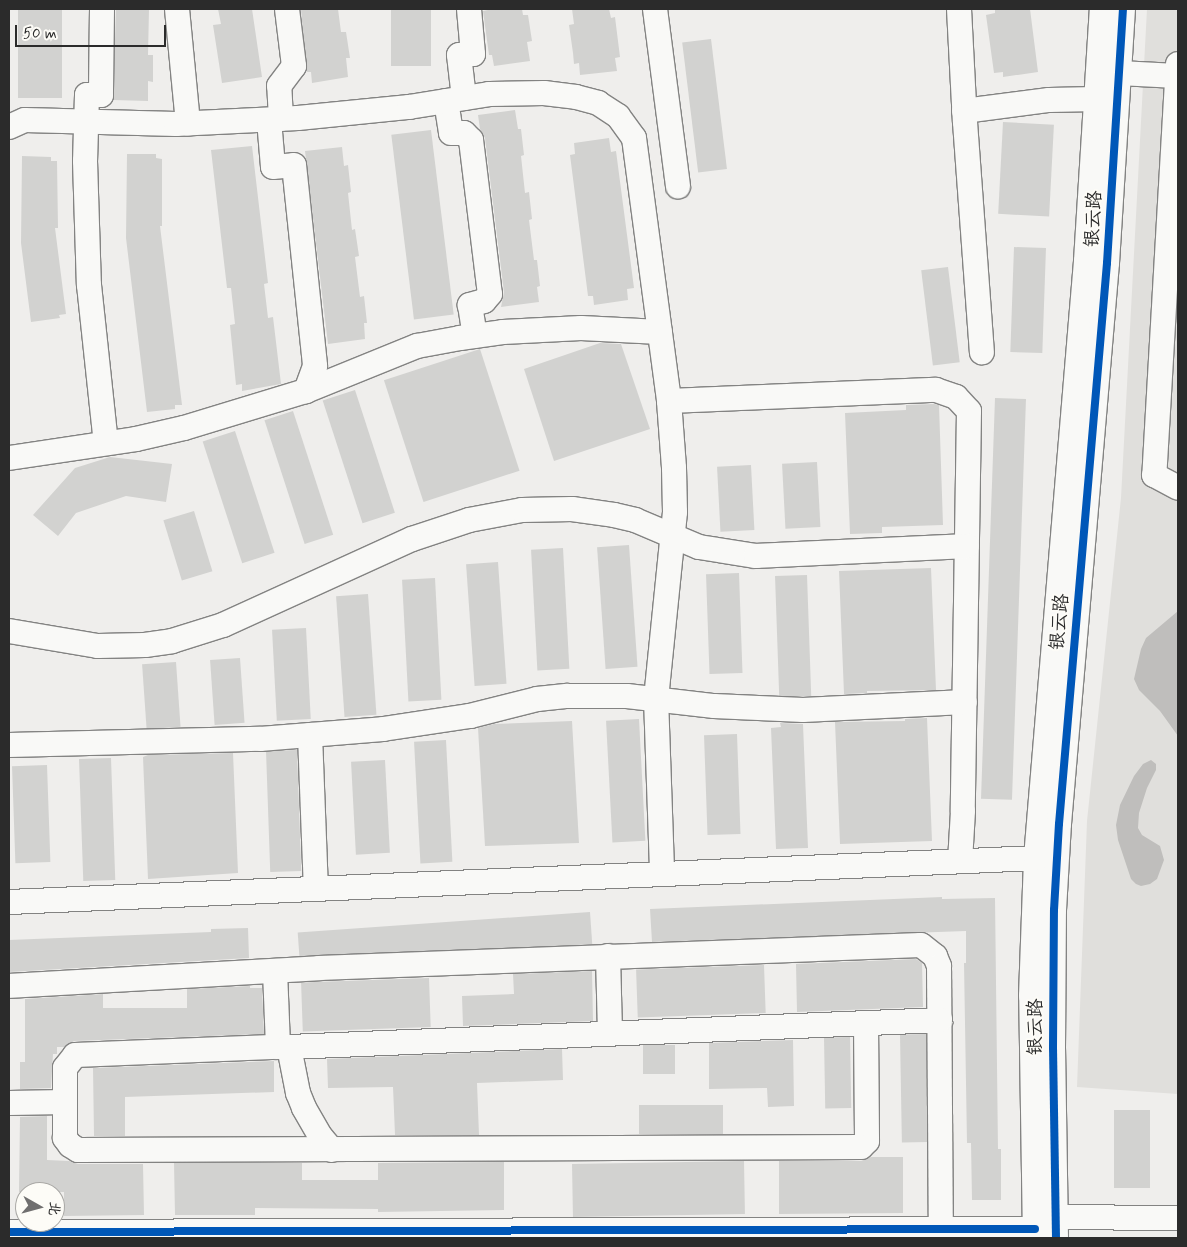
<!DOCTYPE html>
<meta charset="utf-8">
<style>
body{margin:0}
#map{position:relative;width:1187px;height:1247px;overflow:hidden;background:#efeeec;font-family:Mynerve,"LXGW WenKai TC",sans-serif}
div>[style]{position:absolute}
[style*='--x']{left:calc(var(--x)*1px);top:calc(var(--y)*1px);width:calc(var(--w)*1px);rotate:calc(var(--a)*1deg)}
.green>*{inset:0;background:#e0dfdc}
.water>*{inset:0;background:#bfbebc}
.building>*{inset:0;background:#d2d2d0;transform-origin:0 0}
.roads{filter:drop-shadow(1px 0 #838382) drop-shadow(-1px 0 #838382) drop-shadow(0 1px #838382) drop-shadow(0 -1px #838382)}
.minor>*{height:24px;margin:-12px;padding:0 12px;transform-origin:12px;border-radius:12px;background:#f9f9f7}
.cycleway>*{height:8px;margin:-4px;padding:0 4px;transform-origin:4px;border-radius:4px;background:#0057b8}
span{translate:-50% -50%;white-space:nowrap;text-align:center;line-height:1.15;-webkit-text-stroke:4px #fdfcf7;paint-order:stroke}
.street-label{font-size:19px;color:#2b2b2b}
.frame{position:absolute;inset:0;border:10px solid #2b2b2b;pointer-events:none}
.north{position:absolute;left:15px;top:1182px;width:50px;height:50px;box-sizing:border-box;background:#fdfcf7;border:1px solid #a9a8a5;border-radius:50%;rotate:97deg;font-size:14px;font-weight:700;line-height:20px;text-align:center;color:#2b2b2b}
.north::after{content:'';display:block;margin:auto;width:18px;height:22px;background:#706f6f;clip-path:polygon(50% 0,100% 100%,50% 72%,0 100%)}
.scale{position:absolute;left:15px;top:25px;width:151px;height:22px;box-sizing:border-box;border:2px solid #2b2b2b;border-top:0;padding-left:6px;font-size:15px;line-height:18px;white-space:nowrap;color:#2b2b2b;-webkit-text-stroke:4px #fdfcf7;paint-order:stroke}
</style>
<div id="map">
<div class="green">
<div style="clip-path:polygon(1147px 9px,1178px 9px,1178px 1094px,1077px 1087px,1087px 821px,1121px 498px)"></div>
</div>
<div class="water">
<div style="clip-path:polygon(1178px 611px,1178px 736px,1160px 711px,1139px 690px,1134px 679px,1141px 649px,1146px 638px)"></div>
<div style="clip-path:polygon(1151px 760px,1156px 764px,1156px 770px,1147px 788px,1139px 813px,1138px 828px,1142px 835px,1160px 846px,1164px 860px,1157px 879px,1150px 884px,1141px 886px,1136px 884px,1131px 879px,1118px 840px,1116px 825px,1120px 805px,1134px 776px,1143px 764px)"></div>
</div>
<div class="building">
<div style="left:18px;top:9px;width:44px;height:89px"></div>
<div style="clip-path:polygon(116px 9px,149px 9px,148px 55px,153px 55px,153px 82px,148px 81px,148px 101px,113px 100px)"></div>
<div style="clip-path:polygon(218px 9px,252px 9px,262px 77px,222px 83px,213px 25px,221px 24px)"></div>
<div style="clip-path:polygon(301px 9px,338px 9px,341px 32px,346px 32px,350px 58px,346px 58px,348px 77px,312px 83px,311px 72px,307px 72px,306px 69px)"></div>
<div style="left:391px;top:9px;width:40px;height:57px"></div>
<div style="clip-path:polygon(493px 9px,522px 9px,523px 15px,528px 15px,532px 41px,527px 42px,530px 61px,494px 66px,492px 55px,489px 55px,483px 11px)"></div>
<div style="clip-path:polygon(572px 9px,609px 9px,611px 18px,615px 17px,620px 57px,615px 58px,617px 71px,580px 75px,579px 63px,574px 64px,573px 53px,569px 25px,574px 24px)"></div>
<div style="clip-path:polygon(995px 9px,1030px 9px,1038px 72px,1003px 77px,1003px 72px,994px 73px,986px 15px,995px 13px)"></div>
<div style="left:711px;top:39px;width:131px;height:29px;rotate:83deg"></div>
<div style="clip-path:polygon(515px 110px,518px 129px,521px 129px,524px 155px,521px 156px,525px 193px,529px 192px,532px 219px,529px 220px,534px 260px,537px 260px,540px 286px,537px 287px,539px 302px,501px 307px,504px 292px,485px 138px,480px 129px,478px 115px)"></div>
<div style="left:1003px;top:122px;width:51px;height:92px;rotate:3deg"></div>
<div style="left:431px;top:130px;width:186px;height:40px;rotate:83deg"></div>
<div style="clip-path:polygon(609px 138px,611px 152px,616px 151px,634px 288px,627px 289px,628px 300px,594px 305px,593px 296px,588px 296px,570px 155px,575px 154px,574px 143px)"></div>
<div style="clip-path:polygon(252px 146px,268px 283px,264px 284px,268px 318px,273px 317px,281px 384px,242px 391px,242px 384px,236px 385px,230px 325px,235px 324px,231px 288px,227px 288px,211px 150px)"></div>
<div style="clip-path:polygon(342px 147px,344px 166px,348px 165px,351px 192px,348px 193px,352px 230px,355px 229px,359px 256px,355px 257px,360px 297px,364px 296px,367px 323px,364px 323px,365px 339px,328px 344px,305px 151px)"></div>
<div style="clip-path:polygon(127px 154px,156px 154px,156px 158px,162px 159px,162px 226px,160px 226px,182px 405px,175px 405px,175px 409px,147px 412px,126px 238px)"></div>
<div style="clip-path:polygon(22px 156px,51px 157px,51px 161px,57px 161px,58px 228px,55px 228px,66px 314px,59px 315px,60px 318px,31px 322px,21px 243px)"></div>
<div style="left:1014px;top:247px;width:32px;height:105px;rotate:2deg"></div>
<div style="left:948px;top:267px;width:96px;height:27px;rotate:83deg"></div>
<div style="clip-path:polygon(600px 343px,621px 344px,650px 429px,554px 461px,524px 369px)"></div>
<div style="left:480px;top:349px;width:128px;height:101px;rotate:72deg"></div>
<div style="left:355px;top:390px;width:129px;height:34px;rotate:72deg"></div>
<div style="left:995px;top:398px;width:31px;height:401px;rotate:2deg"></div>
<div style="clip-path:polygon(934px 404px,939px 405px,943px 525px,882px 527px,882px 533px,850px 534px,845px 413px,906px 410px,906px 405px)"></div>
<div style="left:293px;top:411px;width:130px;height:30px;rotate:72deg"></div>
<div style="left:235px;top:431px;width:128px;height:34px;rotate:72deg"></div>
<div style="clip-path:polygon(110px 457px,172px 464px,166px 502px,126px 496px,76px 513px,58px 536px,33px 515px,75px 468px)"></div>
<div style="left:817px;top:462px;width:65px;height:35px;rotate:87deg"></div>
<div style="left:751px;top:465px;width:65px;height:34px;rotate:87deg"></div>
<div style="left:194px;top:511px;width:63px;height:32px;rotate:73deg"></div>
<div style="left:629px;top:545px;width:122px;height:32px;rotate:86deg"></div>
<div style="left:563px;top:548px;width:121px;height:32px;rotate:87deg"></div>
<div style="left:498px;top:562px;width:122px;height:32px;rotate:86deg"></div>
<div style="clip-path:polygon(931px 568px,936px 690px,867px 691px,867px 693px,844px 694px,839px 571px)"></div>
<div style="left:739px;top:573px;width:100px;height:33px;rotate:88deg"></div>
<div style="left:807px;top:575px;width:121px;height:32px;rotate:88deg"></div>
<div style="left:435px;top:578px;width:122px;height:33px;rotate:87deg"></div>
<div style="left:368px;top:594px;width:121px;height:32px;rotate:86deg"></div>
<div style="left:306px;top:628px;width:91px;height:34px;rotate:87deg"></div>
<div style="left:240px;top:658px;width:65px;height:30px;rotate:86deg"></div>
<div style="left:176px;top:662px;width:65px;height:34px;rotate:86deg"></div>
<div style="clip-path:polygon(927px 718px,932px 841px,840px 844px,835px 722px,905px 721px,905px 719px)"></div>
<div style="left:639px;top:719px;width:122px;height:33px;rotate:87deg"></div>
<div style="clip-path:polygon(572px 721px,579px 843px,485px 846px,478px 728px,494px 724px)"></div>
<div style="clip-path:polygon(780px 723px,803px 724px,808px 848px,776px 849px,771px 728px,781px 727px)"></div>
<div style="left:737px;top:734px;width:100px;height:33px;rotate:88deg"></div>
<div style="left:446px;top:740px;width:122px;height:32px;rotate:87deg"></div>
<div style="left:297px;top:750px;width:121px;height:31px;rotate:88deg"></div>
<div style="clip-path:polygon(233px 753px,238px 873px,148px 879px,143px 757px,148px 755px)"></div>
<div style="left:111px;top:758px;width:122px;height:32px;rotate:88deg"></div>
<div style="left:385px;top:760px;width:93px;height:34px;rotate:87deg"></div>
<div style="left:47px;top:765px;width:97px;height:35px;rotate:88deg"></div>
<div style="clip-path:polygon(942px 897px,942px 899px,995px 898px,998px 1149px,1001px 1149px,1001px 1200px,972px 1200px,971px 1143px,967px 1143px,964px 963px,966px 963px,966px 931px,652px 942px,650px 909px)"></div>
<div style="left:590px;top:912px;width:32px;height:293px;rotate:86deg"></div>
<div style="clip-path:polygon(248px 928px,249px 958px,9px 972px,9px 940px,211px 932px,211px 929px)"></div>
<div style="clip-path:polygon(916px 959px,922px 963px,923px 1007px,797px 1012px,796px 964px)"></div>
<div style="left:764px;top:965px;width:48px;height:128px;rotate:88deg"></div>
<div style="clip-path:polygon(592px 971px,593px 1021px,463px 1026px,462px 996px,514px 994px,513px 974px)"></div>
<div style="left:429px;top:978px;width:49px;height:128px;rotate:88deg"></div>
<div style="clip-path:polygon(250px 986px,250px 988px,262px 988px,264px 1034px,74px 1041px,64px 1047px,57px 1047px,57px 1054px,53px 1054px,51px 1088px,20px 1089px,20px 1062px,25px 1062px,25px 999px,103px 994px,103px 1008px,187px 1008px,187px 989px)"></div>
<div style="left:926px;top:1034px;width:108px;height:26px;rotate:89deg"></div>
<div style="left:850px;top:1037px;width:71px;height:26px;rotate:89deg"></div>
<div style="clip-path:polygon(793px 1040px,794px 1106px,768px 1107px,767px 1088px,709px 1089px,709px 1043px)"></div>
<div style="left:675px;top:1045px;width:29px;height:32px;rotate:90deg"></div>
<div style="clip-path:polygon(562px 1049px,563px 1080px,477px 1083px,479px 1135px,395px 1135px,393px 1087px,328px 1088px,327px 1059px)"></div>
<div style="clip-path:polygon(274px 1061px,274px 1092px,125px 1097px,125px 1136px,94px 1136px,93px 1068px)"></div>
<div style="left:723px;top:1105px;width:29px;height:84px;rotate:90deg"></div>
<div style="left:1114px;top:1110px;width:36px;height:78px"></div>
<div style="clip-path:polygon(47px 1116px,47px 1160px,69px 1161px,78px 1164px,143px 1164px,144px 1215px,64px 1216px,64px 1192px,19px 1192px,20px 1117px)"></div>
<div style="clip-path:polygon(871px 1157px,903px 1157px,903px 1213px,779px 1214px,779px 1161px,861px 1161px)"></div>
<div style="left:744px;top:1161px;width:53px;height:172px;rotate:89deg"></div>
<div style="clip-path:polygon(504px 1162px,504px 1210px,378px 1212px,378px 1209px,255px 1208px,255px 1215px,175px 1215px,174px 1163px,302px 1163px,302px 1180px,378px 1180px,378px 1163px)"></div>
</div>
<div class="roads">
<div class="minor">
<div style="--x:102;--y:9;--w:86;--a:90.7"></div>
<div style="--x:101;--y:95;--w:14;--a:180"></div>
<div style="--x:87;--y:95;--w:66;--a:91.7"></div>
<div style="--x:85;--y:161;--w:124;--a:88.2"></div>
<div style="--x:89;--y:285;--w:159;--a:83.9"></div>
<div style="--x:177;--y:9;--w:115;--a:84.5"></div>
<div style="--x:655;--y:9;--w:179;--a:82.6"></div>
<div style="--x:959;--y:9;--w:113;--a:87"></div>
<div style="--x:965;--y:122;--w:231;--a:85.8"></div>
<div style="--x:1178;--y:64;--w:412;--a:93.3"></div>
<div style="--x:1154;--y:475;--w:27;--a:28"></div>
<div style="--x:1119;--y:73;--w:58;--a:3"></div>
<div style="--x:464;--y:98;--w:43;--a:-96.6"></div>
<div style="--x:459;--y:55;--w:14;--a:-4"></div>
<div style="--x:473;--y:54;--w:45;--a:-95.1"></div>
<div style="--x:446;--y:101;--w:32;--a:81"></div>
<div style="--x:451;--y:133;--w:13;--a:0"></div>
<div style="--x:464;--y:133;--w:10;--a:45"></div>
<div style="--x:471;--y:140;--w:155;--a:83"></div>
<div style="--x:490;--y:294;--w:9;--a:131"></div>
<div style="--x:484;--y:301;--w:15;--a:164"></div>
<div style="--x:470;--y:305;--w:31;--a:81"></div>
<div style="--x:964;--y:111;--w:86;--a:-7.4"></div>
<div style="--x:1049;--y:100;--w:47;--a:-1.2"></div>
<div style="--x:281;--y:119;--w:33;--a:-93"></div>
<div style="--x:279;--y:86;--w:25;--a:-53"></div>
<div style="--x:294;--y:66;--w:57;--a:-97"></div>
<div style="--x:269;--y:120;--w:47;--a:85.1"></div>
<div style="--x:273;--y:167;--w:21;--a:-5"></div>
<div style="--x:294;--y:165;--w:202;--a:84"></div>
<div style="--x:315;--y:366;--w:27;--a:110"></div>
<div style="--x:9;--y:127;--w:17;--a:-24"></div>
<div style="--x:25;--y:120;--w:151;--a:1.5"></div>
<div style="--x:176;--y:124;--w:122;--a:-2.8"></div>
<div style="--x:298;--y:118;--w:112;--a:-5.7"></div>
<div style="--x:409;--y:107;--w:81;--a:-9.2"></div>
<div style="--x:489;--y:94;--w:55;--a:-1"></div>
<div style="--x:544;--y:93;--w:32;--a:7"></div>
<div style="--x:576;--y:97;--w:23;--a:15"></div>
<div style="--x:598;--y:103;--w:24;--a:33"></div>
<div style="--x:618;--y:116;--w:27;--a:54"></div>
<div style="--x:634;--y:138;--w:265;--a:82.4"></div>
<div style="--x:669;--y:401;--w:67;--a:85.7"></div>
<div style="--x:674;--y:468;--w:44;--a:88.7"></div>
<div style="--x:675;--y:512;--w:187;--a:95.8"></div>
<div style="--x:656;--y:698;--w:176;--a:88"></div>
<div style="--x:669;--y:401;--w:267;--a:-2.4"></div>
<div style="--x:936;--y:390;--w:21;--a:19"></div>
<div style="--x:956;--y:397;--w:19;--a:47"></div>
<div style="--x:969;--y:411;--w:400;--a:90.9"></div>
<div style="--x:963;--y:811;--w:50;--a:93.4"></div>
<div style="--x:9;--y:458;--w:128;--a:-8.5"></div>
<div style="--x:136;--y:439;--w:49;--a:-12.9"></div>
<div style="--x:184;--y:428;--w:127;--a:-16.9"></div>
<div style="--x:306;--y:391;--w:120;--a:-22.1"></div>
<div style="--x:417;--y:346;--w:44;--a:-10.5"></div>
<div style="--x:460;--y:338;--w:43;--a:-7.9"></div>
<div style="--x:503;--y:332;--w:78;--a:-2.9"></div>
<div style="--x:581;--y:328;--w:79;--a:2.9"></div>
<div style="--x:9;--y:631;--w:90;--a:9.6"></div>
<div style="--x:98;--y:646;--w:47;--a:-1.2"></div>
<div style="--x:145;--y:645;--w:27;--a:-8"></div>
<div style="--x:172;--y:641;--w:53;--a:-17.4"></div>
<div style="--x:223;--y:625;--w:208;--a:-24.5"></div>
<div style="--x:412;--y:539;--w:60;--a:-18.4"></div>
<div style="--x:469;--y:520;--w:54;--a:-10.7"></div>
<div style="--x:522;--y:510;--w:50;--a:-1.1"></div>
<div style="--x:572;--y:509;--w:42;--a:8.1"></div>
<div style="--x:614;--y:515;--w:22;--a:13"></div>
<div style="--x:635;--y:520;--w:69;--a:22.9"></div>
<div style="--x:699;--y:547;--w:58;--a:9"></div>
<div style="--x:756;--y:556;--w:211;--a:-2.7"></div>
<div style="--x:310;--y:735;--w:154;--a:87.8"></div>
<div style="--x:9;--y:745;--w:251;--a:-1.4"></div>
<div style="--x:260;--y:739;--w:123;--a:-4.6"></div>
<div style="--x:383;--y:729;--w:88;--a:-8.5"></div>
<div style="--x:470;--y:716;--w:69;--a:-14.2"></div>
<div style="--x:537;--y:699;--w:31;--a:-6"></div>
<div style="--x:568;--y:696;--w:59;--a:0"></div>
<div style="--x:627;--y:696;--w:88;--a:6.6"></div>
<div style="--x:714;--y:706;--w:89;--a:2.6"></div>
<div style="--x:803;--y:710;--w:162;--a:-2.8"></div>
<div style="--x:9;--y:902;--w:1028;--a:-2.45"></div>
<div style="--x:608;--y:956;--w:77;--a:88.5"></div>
<div style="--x:275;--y:971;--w:76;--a:87.7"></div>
<div style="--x:9;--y:986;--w:311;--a:-3.3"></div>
<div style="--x:319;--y:968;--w:602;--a:-2.19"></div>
<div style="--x:921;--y:945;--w:18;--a:38"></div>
<div style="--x:935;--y:956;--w:11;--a:68"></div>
<div style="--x:939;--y:966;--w:263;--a:89.6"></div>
<div style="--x:866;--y:1023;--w:118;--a:89.5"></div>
<div style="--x:867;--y:1141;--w:8;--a:135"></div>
<div style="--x:861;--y:1147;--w:783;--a:179.78"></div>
<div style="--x:78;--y:1150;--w:9;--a:-148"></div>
<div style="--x:70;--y:1145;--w:9;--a:-126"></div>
<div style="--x:65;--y:1138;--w:70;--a:-90"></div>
<div style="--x:65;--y:1068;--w:16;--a:-52"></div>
<div style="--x:75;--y:1055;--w:203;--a:-2.3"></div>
<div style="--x:278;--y:1047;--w:11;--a:0"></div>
<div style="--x:289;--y:1047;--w:652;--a:-2.37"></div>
<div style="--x:289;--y:1047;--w:47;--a:78.9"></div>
<div style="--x:298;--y:1093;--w:16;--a:68"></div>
<div style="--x:304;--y:1108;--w:34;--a:60"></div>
<div style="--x:321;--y:1137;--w:17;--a:50"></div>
<div style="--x:9;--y:1103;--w:56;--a:-1"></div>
<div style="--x:1056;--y:1217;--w:122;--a:0.5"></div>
<div style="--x:9;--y:1232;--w:1026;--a:-0.17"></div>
<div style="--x:1035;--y:1238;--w:242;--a:-90.9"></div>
<div style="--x:1031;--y:996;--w:138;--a:-87.9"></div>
<div style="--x:1036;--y:858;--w:599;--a:-85.21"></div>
<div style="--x:1086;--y:261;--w:253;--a:-86.4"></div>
<div style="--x:1056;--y:1238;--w:190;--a:-90.9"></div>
<div style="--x:1053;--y:1048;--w:138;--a:-89.6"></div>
<div style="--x:1054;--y:910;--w:86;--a:-86.7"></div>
<div style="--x:1059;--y:824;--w:563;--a:-85.11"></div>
<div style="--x:1107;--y:263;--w:255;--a:-86.4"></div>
</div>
</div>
<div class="cycleway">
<div style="--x:9;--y:1232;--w:1026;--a:-0.17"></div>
<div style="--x:1056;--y:1238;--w:190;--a:-90.9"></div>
<div style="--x:1053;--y:1048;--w:138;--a:-89.6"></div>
<div style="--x:1054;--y:910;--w:86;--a:-86.7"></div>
<div style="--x:1059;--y:824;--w:563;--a:-85.11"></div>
<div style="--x:1107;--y:263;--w:255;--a:-86.4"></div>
</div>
<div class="street-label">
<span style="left:1094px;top:219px;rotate:-87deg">银云路</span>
<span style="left:1060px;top:622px;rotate:-85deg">银云路</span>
<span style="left:1036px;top:1027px;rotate:-90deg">银云路</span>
</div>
<div class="frame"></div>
<div class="north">北</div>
<div class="scale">50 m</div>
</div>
